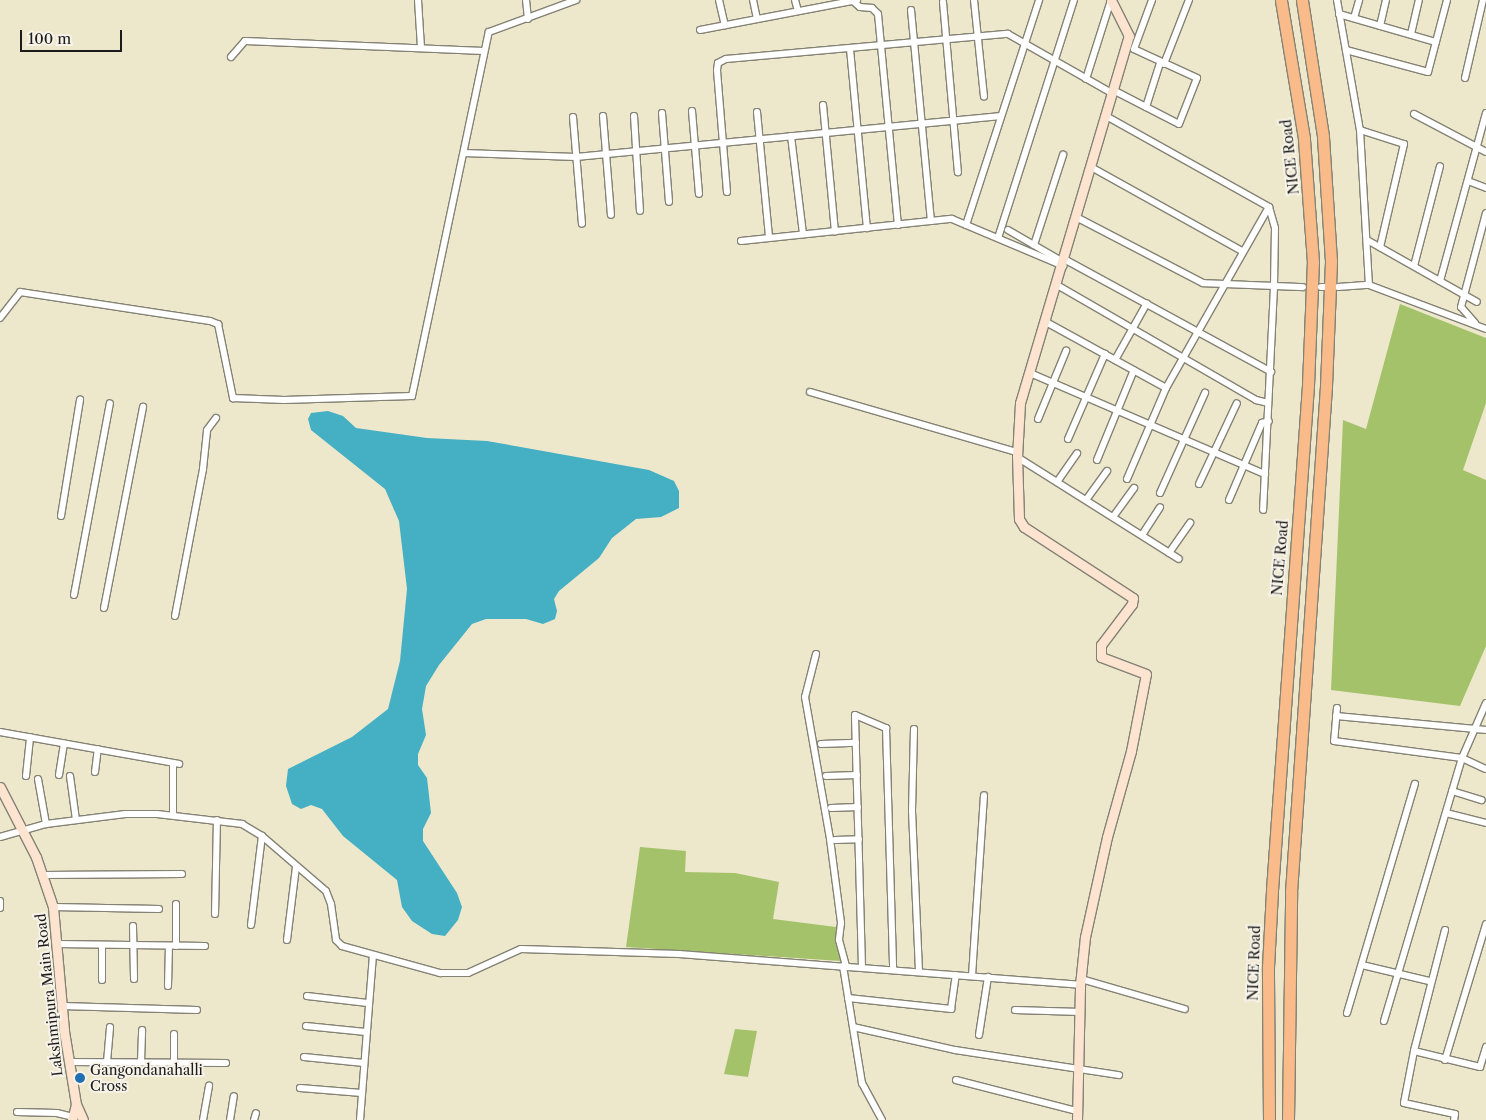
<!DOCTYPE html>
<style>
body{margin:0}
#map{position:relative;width:1486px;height:1120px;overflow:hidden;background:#ede7cc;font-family:"Libre Caslon Text",serif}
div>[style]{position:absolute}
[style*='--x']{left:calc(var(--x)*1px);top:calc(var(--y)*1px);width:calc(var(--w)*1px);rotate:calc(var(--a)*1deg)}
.green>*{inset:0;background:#a4c26a}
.water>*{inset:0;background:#45afc3}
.roads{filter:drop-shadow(1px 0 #848274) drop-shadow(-1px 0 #848274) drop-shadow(0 1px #848274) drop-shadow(0 -1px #848274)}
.street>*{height:6px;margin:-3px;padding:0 3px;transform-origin:3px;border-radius:3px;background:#fff}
.secondary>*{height:9px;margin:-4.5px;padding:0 4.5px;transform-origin:4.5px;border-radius:4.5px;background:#fde4d1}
.highway>*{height:11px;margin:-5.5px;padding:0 5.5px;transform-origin:5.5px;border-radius:5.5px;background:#fabb8b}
.dots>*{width:14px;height:14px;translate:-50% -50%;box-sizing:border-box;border:2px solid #f7f3e8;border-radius:50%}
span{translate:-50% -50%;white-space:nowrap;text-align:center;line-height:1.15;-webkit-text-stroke:4px #f7f3e8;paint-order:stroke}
.street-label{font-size:14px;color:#1c1c1c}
.poi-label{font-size:14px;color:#1c1c1c}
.left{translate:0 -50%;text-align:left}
.scale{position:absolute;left:20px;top:30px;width:102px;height:22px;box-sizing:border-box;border:2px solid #1c1c1c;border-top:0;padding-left:6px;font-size:15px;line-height:18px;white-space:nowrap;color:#1c1c1c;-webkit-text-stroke:4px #f7f3e8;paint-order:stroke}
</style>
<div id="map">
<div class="green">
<div style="clip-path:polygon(1400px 304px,1486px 338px,1486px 403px,1463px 470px,1486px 480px,1486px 646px,1460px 706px,1331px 690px,1343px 420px,1366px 429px)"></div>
<div style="clip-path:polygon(640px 847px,686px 851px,685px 872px,735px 873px,779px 882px,773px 919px,836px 927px,841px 961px,626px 947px)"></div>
<div style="clip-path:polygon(735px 1029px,757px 1031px,748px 1077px,724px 1074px)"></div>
</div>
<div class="water">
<div style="clip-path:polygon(328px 411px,343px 416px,356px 428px,427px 438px,487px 441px,649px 470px,674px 481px,679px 491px,679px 508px,661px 517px,636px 519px,612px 538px,599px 558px,559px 591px,554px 599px,557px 611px,555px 619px,543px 624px,526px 619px,486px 619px,472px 624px,439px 665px,426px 686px,422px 709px,426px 735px,418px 754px,418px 765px,427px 778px,431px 813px,423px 829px,423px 841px,457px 893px,462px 907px,458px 920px,445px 936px,432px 934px,412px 921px,402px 907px,397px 880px,343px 836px,322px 809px,311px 805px,301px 809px,292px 804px,286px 786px,288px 769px,352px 737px,388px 709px,400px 661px,407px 589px,399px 521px,385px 489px,311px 430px,308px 419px,311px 413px)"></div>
</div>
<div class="roads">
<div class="street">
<div style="--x:418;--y:0;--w:48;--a:86.4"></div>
<div style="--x:526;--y:0;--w:19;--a:84"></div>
<div style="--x:719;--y:0;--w:26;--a:77"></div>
<div style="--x:753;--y:0;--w:19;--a:78"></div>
<div style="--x:795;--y:0;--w:11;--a:75"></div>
<div style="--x:974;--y:0;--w:97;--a:84.1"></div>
<div style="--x:1337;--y:0;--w:132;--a:80"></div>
<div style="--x:1360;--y:130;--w:155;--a:86.7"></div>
<div style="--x:853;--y:1;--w:9;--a:41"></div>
<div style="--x:860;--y:7;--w:12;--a:5"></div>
<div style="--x:872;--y:8;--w:8;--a:45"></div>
<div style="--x:878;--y:14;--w:212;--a:84.6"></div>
<div style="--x:943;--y:2;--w:171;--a:85"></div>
<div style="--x:911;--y:10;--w:212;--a:84.6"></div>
<div style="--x:1339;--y:14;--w:101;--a:16.1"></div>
<div style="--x:1354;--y:18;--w:19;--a:-74"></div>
<div style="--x:1380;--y:26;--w:27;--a:-77"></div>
<div style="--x:700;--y:30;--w:160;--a:-10.8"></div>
<div style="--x:1411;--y:34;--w:35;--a:-77"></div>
<div style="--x:850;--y:49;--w:180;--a:84.6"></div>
<div style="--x:1346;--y:50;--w:85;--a:15"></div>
<div style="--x:1428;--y:72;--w:74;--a:-75.2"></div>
<div style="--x:231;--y:57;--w:21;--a:-49"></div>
<div style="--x:245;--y:41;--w:239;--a:2.4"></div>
<div style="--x:1164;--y:64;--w:69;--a:-68.7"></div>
<div style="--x:1465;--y:78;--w:80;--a:-77"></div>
<div style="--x:1086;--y:79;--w:83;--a:-72.4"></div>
<div style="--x:1113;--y:90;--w:74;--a:27.3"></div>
<div style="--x:1179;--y:124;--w:49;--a:-68.6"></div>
<div style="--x:1197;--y:78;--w:69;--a:-155.3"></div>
<div style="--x:1134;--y:49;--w:52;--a:-69.8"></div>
<div style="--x:823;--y:105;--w:127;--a:84.6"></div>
<div style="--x:1146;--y:107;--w:46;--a:-72.3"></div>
<div style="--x:692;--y:111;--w:83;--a:85.2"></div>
<div style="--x:757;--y:112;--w:126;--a:84.5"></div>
<div style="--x:662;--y:113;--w:89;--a:85.5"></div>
<div style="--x:1414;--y:114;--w:81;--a:27.8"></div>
<div style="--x:603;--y:116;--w:99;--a:85.4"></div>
<div style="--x:634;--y:116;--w:95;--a:86.4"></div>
<div style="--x:1106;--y:116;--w:187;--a:29.2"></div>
<div style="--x:1269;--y:207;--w:22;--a:74"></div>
<div style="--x:1275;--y:228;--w:59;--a:91"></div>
<div style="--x:1274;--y:287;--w:223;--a:92.8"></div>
<div style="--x:573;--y:117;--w:107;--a:85.2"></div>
<div style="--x:1360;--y:130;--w:46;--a:17.7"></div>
<div style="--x:1404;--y:144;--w:106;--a:103.1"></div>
<div style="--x:791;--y:136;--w:99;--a:83"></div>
<div style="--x:464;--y:153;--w:112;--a:2"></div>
<div style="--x:576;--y:157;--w:427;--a:-5.5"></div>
<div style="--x:1091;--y:167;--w:173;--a:29.1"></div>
<div style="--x:1468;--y:181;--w:19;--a:21"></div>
<div style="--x:727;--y:192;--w:122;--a:-94.7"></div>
<div style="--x:717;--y:70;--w:7;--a:-82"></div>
<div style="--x:718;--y:63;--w:9;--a:-27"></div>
<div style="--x:726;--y:59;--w:283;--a:-5.1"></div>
<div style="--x:1008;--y:34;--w:120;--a:29.6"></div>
<div style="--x:1076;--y:217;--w:143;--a:27.5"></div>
<div style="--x:1203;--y:283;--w:100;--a:2.3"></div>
<div style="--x:966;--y:225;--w:237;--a:-72"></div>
<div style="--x:1008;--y:230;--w:64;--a:30.2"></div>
<div style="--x:998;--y:238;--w:250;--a:-72.3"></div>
<div style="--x:1367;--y:240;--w:126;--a:29.4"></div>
<div style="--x:741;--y:241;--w:212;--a:-6"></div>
<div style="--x:952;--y:219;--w:121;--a:22.9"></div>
<div style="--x:1034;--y:245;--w:95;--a:-72.1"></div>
<div style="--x:1064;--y:259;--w:236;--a:28.6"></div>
<div style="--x:1414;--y:266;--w:103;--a:-75.4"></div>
<div style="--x:1440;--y:281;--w:174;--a:-74.7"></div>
<div style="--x:1057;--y:285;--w:230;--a:30"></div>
<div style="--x:1256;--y:400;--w:12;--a:14"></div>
<div style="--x:1321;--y:287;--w:5;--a:0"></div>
<div style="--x:1338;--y:287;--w:31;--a:-4"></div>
<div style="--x:1369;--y:285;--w:125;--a:20.6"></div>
<div style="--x:0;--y:318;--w:33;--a:-52"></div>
<div style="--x:20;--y:292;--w:192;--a:8.7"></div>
<div style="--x:210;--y:321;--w:9;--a:21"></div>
<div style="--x:218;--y:324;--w:76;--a:78.5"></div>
<div style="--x:233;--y:398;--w:51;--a:2.2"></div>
<div style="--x:284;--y:400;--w:128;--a:-1.8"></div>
<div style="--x:412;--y:396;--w:372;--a:-78.1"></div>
<div style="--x:489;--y:32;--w:93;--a:-20.2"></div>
<div style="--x:1046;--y:322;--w:137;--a:28.8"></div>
<div style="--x:1475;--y:323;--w:21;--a:-131"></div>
<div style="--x:1461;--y:307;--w:97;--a:-75.1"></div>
<div style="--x:1115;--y:360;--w:65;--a:-60.7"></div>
<div style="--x:1030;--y:373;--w:256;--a:23.3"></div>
<div style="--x:810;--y:392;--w:216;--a:16.2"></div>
<div style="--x:1038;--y:419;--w:74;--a:-67.6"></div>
<div style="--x:1068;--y:439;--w:93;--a:-66.5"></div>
<div style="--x:1017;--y:457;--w:191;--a:32.2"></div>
<div style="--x:1097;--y:460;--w:97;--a:-67.7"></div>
<div style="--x:1127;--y:479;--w:99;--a:-66.8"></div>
<div style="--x:1166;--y:388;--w:208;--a:-60.4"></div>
<div style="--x:1057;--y:482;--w:35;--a:-55"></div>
<div style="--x:1199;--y:484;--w:89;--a:-64.9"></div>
<div style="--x:1160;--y:493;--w:110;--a:-65.8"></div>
<div style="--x:1086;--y:500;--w:36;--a:-54"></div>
<div style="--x:1229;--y:500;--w:84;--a:-66.8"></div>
<div style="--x:1262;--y:423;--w:7;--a:-16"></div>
<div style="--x:61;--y:516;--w:118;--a:-80.7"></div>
<div style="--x:1113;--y:517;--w:36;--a:-54"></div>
<div style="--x:1142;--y:535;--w:33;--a:-57"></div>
<div style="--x:1169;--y:553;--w:37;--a:-55"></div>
<div style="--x:74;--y:595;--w:195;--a:-79.4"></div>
<div style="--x:104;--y:608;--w:205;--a:-79"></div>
<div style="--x:175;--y:616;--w:150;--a:-79.2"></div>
<div style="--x:203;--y:469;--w:39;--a:-84"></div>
<div style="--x:207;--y:430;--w:15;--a:-53"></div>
<div style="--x:816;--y:654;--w:44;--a:104.3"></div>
<div style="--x:805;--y:697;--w:144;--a:80"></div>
<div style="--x:830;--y:839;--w:85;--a:82.5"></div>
<div style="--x:841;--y:923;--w:17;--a:97"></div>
<div style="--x:839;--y:940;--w:27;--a:75"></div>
<div style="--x:1337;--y:708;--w:33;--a:95"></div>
<div style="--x:1334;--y:741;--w:129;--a:7.6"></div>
<div style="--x:1462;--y:758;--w:26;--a:25"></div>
<div style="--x:1336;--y:716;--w:151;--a:5.3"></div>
<div style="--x:914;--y:729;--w:82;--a:91.4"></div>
<div style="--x:912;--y:811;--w:161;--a:87.5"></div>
<div style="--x:0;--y:732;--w:182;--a:10.1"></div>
<div style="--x:821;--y:744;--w:35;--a:-2"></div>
<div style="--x:173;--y:763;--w:52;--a:90"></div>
<div style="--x:95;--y:772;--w:23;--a:-83"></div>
<div style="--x:59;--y:775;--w:32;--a:-81"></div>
<div style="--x:26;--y:776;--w:39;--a:-84"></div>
<div style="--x:70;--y:776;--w:44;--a:82.2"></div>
<div style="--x:826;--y:776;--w:31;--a:-2"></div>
<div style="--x:38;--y:779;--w:46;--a:79.9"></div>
<div style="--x:1452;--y:791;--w:31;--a:17"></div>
<div style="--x:831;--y:808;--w:27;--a:-2"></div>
<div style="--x:1446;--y:813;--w:41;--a:14"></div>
<div style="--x:0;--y:837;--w:48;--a:-15.8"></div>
<div style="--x:46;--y:824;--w:80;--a:-7.2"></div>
<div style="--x:125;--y:814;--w:32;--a:0"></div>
<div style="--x:157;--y:814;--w:86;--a:6.7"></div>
<div style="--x:242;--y:824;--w:23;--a:31"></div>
<div style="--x:262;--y:836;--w:84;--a:40.7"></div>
<div style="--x:326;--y:891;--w:14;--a:69"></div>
<div style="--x:331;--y:904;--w:36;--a:82"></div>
<div style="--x:336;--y:940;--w:8;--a:45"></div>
<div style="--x:342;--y:946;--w:102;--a:15.4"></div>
<div style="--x:440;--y:973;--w:28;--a:0"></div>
<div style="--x:468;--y:973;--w:58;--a:-24.4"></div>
<div style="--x:521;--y:949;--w:158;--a:1.8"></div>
<div style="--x:679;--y:954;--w:402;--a:4.4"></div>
<div style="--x:835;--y:840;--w:24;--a:-2"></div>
<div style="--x:43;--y:875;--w:139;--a:-0.4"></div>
<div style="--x:0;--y:901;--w:7;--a:90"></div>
<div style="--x:53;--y:907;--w:106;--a:1.1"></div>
<div style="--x:215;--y:914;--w:94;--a:-88.8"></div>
<div style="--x:251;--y:925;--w:90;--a:-83"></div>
<div style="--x:133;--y:926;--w:53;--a:88.9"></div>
<div style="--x:1445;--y:930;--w:125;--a:104.4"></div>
<div style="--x:1414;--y:1051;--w:68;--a:13.6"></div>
<div style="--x:1480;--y:1067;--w:21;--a:-73"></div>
<div style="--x:287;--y:940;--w:74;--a:-83"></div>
<div style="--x:58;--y:944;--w:147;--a:0.8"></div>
<div style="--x:102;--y:946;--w:34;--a:90"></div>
<div style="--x:176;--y:946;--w:42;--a:-90"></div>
<div style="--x:1362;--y:965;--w:69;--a:13.4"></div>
<div style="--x:843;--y:966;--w:119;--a:80.8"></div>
<div style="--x:862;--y:1083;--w:42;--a:61.6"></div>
<div style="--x:862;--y:967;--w:252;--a:-91.6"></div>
<div style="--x:855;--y:715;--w:34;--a:23"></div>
<div style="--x:886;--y:728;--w:242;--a:88.3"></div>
<div style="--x:972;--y:976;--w:181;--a:-86.2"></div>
<div style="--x:1081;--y:979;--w:108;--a:16.1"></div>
<div style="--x:168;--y:986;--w:40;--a:-88.6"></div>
<div style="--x:307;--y:996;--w:61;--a:6.5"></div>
<div style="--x:848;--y:998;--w:104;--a:6.1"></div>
<div style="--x:951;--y:1009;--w:34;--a:-82"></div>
<div style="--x:62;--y:1006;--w:135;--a:1.7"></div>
<div style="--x:1015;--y:1010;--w:66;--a:1.7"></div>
<div style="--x:1347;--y:1013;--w:239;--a:-73.5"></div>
<div style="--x:1384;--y:1021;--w:274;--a:-73.5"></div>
<div style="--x:1462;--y:758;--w:60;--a:-66.4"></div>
<div style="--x:306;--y:1026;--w:60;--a:5.7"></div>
<div style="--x:853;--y:1027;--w:105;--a:12.7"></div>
<div style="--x:955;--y:1050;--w:166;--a:8.7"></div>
<div style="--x:174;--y:1034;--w:29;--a:90"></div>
<div style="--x:979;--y:1035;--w:59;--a:-81.2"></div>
<div style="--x:1414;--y:1051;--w:53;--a:100.9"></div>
<div style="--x:1404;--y:1103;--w:52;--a:12.2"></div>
<div style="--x:1455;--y:1114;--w:6;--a:99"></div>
<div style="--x:304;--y:1057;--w:60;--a:5.7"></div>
<div style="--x:1445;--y:1060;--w:142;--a:-73.2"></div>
<div style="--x:69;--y:1062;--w:157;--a:0.4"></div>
<div style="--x:107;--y:1062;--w:35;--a:-85"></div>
<div style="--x:141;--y:1062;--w:32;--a:-88"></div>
<div style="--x:956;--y:1080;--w:125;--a:14.4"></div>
<div style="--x:300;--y:1088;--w:62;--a:4.6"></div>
<div style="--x:17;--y:1112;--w:40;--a:1.4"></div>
<div style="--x:57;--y:1113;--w:16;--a:14"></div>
<div style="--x:203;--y:1120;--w:35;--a:-80"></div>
<div style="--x:230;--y:1120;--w:24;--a:-81"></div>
<div style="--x:254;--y:1120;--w:7;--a:-74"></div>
<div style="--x:360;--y:1120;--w:165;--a:-85.5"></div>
</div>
<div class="secondary">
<div style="--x:0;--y:787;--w:79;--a:62.8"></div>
<div style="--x:36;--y:857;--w:53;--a:71.2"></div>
<div style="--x:53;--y:907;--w:124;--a:84.9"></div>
<div style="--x:64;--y:1031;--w:74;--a:80.7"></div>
<div style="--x:76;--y:1104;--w:17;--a:66"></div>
<div style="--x:72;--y:1120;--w:16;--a:-76"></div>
<div style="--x:1077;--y:1120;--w:135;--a:-88.7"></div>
<div style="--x:1080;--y:985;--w:48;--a:-84.1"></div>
<div style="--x:1085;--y:937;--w:102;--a:-77.6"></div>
<div style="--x:1107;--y:837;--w:89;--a:-74.4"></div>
<div style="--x:1131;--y:751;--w:78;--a:-79"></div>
<div style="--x:1146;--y:674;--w:48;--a:-159.3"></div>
<div style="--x:1101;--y:657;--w:12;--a:-90"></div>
<div style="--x:1101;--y:645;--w:51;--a:-52.9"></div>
<div style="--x:1132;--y:604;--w:6;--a:-81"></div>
<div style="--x:1133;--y:598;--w:130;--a:-146.9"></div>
<div style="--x:1024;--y:527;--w:9;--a:-122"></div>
<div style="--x:1019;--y:519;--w:62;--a:-91.8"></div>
<div style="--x:1017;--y:457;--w:54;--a:-86.8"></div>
<div style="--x:1020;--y:403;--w:383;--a:-73.5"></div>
<div style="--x:1129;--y:36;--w:40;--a:-116.6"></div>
</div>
<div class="highway">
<div style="--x:1269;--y:1120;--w:153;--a:-90.4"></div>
<div style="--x:1268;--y:967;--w:77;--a:-87"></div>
<div style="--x:1272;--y:890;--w:506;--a:-85.92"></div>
<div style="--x:1308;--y:385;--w:123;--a:-87.7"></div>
<div style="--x:1313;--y:262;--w:124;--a:-94.2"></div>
<div style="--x:1304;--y:138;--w:140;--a:-99.5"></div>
<div style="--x:1288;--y:1120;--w:228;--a:-89.2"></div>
<div style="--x:1291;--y:892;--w:507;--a:-86.04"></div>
<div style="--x:1326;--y:386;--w:125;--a:-87.7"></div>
<div style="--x:1331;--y:261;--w:125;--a:-93.7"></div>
<div style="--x:1323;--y:136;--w:138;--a:-98.8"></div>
</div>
</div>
<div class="dots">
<div style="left:80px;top:1078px;background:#1f6fb2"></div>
</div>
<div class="street-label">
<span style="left:1290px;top:157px;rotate:-96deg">NICE Road</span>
<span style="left:1280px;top:558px;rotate:-85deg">NICE Road</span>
<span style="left:1254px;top:963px;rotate:-88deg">NICE Road</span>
<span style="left:49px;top:995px;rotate:-96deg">Lakshmipura Main Road</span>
</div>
<div class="poi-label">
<span class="left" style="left:90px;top:1078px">Gangondanahalli<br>Cross</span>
</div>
<div class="scale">100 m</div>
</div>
